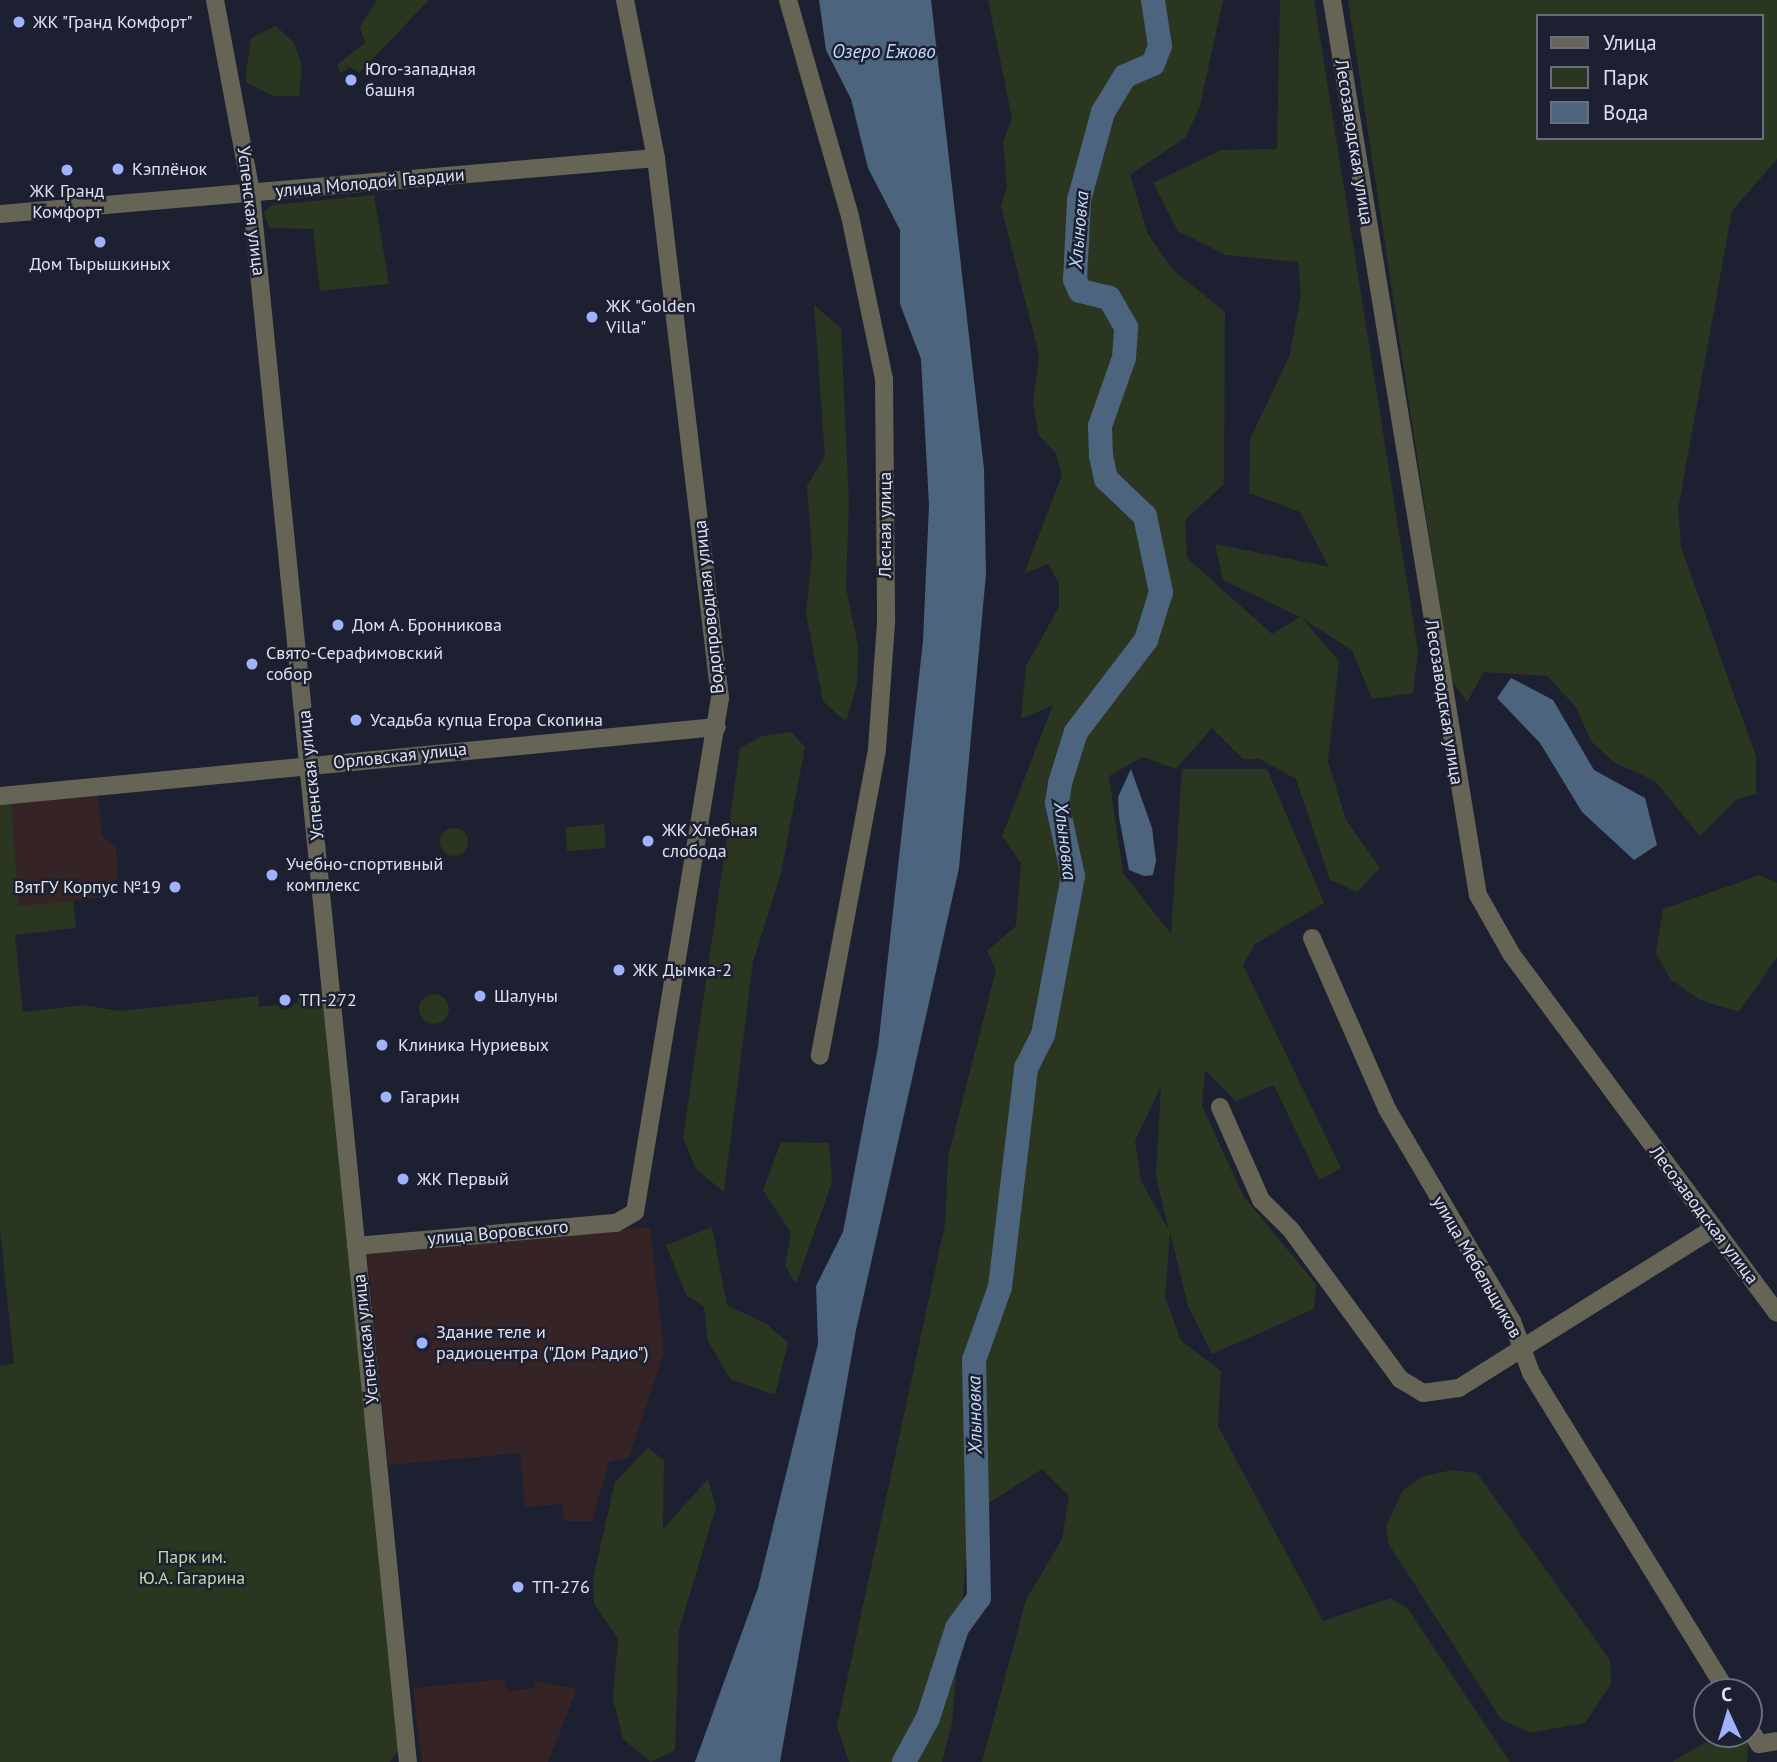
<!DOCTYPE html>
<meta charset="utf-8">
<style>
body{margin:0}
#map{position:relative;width:1777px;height:1762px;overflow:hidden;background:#1d2031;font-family:"PT Sans",sans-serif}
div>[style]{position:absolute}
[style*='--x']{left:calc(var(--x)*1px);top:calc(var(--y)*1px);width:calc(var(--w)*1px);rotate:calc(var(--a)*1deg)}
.commercial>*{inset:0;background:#362325}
.green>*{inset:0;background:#2a361f;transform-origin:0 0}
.round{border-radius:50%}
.water>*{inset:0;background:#4d647f}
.river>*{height:24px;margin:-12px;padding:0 12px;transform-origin:12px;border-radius:12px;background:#4d647f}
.minor>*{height:18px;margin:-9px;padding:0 9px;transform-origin:9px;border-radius:9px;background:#666555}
.dots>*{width:19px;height:19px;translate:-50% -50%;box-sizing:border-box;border:4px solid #1d2031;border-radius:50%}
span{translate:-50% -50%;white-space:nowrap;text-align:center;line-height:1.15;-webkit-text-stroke:5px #1d2031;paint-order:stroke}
.poi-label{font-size:18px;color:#dee1ed}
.left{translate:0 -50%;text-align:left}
.right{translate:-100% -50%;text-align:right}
.street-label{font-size:18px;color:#dee1ed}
.park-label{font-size:18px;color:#bddba2}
.water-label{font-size:19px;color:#c3dcfa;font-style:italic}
.legend{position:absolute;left:1536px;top:14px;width:228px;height:126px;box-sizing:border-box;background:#1d2031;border:2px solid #6a6d7c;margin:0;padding:9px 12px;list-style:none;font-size:21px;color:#dee1ed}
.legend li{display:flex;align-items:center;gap:14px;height:35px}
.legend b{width:35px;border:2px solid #6a6d7c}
.north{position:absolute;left:1693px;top:1678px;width:70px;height:70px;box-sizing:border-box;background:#1d2031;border:2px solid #6a6d7c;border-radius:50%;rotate:356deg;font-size:19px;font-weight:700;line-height:28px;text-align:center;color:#dee1ed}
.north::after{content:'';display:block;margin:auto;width:24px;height:32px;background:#a1b2fd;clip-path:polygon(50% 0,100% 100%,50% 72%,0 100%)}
</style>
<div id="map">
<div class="commercial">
<div style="clip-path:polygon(98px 791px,102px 836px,116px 848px,118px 876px,107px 897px,19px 907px,11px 801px)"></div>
<div style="clip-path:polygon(650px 1227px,664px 1352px,629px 1457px,609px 1462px,592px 1521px,564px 1521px,562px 1504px,525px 1507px,520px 1453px,388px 1465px,367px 1254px)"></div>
<div style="clip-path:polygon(505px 1679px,507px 1691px,534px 1688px,535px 1681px,577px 1689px,548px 1762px,422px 1762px,413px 1688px)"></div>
</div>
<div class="green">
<div style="clip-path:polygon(377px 0,429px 0,359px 73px,350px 67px,341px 73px,337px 65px,365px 43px,360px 27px)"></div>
<div style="clip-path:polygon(evenodd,988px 0,1223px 0,1200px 106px,1186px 137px,1130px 175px,1148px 234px,1173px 270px,1225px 312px,1224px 484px,1185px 520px,1187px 558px,1272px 634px,1300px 617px,1223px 580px,1215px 544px,1329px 567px,1300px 512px,1249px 493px,1250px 439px,1289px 357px,1301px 295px,1298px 262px,1226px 255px,1178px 231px,1153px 183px,1221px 150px,1277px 149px,1280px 0,1314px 0,1418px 651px,1413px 693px,1372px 699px,1352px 650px,1303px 619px,1339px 661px,1328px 761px,1346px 820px,1380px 868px,1357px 892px,1330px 880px,1296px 779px,1260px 759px,1243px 759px,1212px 728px,1176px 769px,1143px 757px,1109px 776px,1123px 873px,1171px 934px,1182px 769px,1267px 769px,1324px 903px,1255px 944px,1243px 965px,1341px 1168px,1319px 1180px,1274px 1085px,1236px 1101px,1205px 1070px,1202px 1106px,1244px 1197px,1316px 1284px,1314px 1309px,1212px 1354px,1188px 1306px,1170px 1232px,1165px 1297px,1181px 1341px,1221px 1371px,1218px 1426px,1323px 1621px,1391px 1598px,1408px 1609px,1510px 1762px,982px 1762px,1026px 1600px,1062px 1539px,1069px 1496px,1042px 1469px,984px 1506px,966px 1560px,952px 1723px,942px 1762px,849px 1762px,837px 1726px,945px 1224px,948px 1157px,996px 970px,987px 951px,1016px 926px,1021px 863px,1002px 836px,1053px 705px,1021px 719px,1026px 666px,1059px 607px,1059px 583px,1048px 564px,1024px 574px,1062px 475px,1056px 453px,1039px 435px,1033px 405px,1039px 355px,1001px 206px,1007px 187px,1003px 142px,1012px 118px,988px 0,1161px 1086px,1156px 1176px,1169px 1231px,1141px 1181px,1135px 1141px,1161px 1086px)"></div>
<div style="clip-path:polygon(evenodd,1348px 0,1777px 0,1777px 159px,1732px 211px,1678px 509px,1681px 547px,1756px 756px,1756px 794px,1737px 799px,1700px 836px,1655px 781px,1615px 763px,1591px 741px,1576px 707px,1547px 676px,1484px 672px,1467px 702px,1451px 680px,1348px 0,1537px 16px,1761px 16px,1761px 138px,1537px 138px,1537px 16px)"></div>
<div style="clip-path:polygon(276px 26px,294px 43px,302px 66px,299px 96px,274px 96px,245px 82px,251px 38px)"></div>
<div style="clip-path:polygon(374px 195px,389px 284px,320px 291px,313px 229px,270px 228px,263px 213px,272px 205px)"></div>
<div style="clip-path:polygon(814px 305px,841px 328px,849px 503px,846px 588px,858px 646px,857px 684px,846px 722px,823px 701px,806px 614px,812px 554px,807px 486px,825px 456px)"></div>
<div style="clip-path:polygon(791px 732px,805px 747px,781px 873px,753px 962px,724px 1192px,696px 1169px,683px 1138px,740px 748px,762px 736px)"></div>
<div style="clip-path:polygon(11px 801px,19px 906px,73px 901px,76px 928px,15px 935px,23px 1012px,84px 1005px,120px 1011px,258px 996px,259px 1007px,298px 1003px,298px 994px,325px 991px,402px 1746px,390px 1762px,0 1762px,0 1366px,14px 1364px,0 1230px,0 802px)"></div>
<div style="left:604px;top:824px;width:24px;height:39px;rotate:85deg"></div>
<div class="round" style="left:440px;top:828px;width:28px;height:28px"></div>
<div style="clip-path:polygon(1760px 875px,1777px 883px,1777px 957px,1739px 1012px,1700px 1000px,1670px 979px,1656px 953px,1663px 909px)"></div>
<div class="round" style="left:419px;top:994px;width:30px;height:30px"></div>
<div style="clip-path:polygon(781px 1142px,829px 1143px,832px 1182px,796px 1284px,785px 1266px,791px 1233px,763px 1190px)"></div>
<div style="clip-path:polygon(712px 1227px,727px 1305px,768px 1325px,788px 1343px,775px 1395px,730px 1379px,708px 1341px,704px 1307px,686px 1295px,666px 1245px)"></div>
<div style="clip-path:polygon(648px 1448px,664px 1460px,663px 1529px,708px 1479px,716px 1507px,679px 1630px,675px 1750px,651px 1762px,623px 1739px,613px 1698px,618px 1639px,594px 1604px,593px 1579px,615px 1482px)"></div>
<div style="clip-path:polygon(1452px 1470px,1477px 1473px,1610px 1660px,1611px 1684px,1585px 1723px,1530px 1733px,1501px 1719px,1388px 1543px,1386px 1526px,1403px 1490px,1424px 1476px)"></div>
<div style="clip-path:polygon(1720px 1734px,1739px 1734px,1748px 1744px,1747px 1762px,1672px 1762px)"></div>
</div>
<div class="water">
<div style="clip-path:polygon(819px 0,931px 0,984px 469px,986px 574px,959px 868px,856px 1330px,780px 1762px,695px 1762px,758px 1588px,818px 1344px,816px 1286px,843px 1232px,878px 1047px,923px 641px,929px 505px,921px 359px,900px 304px,900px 230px,868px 168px,851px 99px,826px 50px)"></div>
<div style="clip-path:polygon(1511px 678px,1553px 700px,1594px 770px,1645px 798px,1657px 845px,1634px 860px,1582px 812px,1540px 743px,1497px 698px)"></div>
<div style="clip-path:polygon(1131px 769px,1152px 828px,1156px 861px,1153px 875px,1144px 876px,1129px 870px,1119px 817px,1118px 797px)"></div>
</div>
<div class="river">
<div style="--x:904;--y:1762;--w:50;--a:-61.4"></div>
<div style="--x:928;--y:1718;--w:95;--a:-72.1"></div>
<div style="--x:957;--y:1628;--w:37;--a:-54"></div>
<div style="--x:979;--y:1598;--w:238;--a:-91.2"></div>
<div style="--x:974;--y:1360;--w:77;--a:-70.4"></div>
<div style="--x:1000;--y:1287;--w:221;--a:-83.2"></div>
<div style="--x:1026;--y:1068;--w:37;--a:-63"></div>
<div style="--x:1043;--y:1035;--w:162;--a:-79.3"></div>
<div style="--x:1073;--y:876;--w:75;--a:-102.4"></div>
<div style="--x:1057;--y:803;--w:20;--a:-81"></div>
<div style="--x:1060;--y:783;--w:53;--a:-72.6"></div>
<div style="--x:1076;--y:732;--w:116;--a:-52.7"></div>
<div style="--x:1146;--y:640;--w:50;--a:-72.6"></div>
<div style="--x:1161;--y:592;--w:78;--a:-101.9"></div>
<div style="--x:1145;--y:516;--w:54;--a:-136.5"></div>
<div style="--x:1106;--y:479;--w:24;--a:-102"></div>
<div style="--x:1101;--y:456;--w:30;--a:-92"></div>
<div style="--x:1100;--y:426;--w:72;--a:-70.6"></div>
<div style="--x:1124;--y:358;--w:31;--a:-86"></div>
<div style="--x:1126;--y:327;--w:34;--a:-120"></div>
<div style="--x:1109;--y:298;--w:30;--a:-166"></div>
<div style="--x:1080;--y:291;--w:12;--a:-114"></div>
<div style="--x:1075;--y:280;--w:80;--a:-87.1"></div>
<div style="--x:1079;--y:200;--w:91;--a:-74.7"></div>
<div style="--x:1103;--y:112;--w:42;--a:-58.6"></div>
<div style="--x:1125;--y:76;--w:30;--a:-23"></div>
<div style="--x:1153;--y:64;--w:19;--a:-69"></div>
<div style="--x:1160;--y:46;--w:47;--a:-98.7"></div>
</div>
<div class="minor">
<div style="--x:215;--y:0;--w:196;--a:79.4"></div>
<div style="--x:251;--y:193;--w:1577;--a:84.29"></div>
<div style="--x:788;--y:0;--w:225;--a:74"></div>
<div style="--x:850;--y:216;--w:167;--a:78.2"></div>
<div style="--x:884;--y:379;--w:244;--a:89.5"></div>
<div style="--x:886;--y:623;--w:127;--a:94.1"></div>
<div style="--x:877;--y:750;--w:311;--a:100.6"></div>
<div style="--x:1332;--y:0;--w:907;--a:80.74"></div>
<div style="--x:1478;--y:895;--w:69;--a:60.5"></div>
<div style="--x:1512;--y:955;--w:445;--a:53.5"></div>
<div style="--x:0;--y:214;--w:658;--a:-4.88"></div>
<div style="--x:0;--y:796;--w:720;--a:-5.5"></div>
<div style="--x:1312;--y:938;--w:187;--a:66.3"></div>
<div style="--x:1387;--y:1109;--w:246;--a:59.5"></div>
<div style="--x:1512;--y:1321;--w:55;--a:69.9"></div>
<div style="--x:1531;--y:1373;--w:374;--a:58.4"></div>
<div style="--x:1220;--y:1107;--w:102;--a:66.2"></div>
<div style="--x:1261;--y:1200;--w:42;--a:45"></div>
<div style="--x:1291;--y:1230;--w:185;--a:53.8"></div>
<div style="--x:1400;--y:1379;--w:27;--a:31"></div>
<div style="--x:1423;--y:1393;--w:36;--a:-8"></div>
<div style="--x:1459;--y:1388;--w:301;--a:-32.1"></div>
<div style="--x:356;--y:1246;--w:261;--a:-5.1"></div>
<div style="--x:616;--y:1223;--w:22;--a:-30"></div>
<div style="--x:635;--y:1212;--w:521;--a:-80.61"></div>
<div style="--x:720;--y:698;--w:544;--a:-96.76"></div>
<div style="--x:656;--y:158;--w:161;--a:-101.1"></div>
<div style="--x:1749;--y:1728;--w:19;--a:58"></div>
<div style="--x:1759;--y:1744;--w:18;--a:-9"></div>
</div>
<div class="dots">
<div style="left:19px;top:22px;background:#a1b2fd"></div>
<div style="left:351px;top:80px;background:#a1b2fd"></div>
<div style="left:118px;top:169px;background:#a1b2fd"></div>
<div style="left:67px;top:170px;background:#a1b2fd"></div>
<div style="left:100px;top:242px;background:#a1b2fd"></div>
<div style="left:592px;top:317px;background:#a1b2fd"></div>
<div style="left:338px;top:625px;background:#a1b2fd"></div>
<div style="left:252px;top:664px;background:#a1b2fd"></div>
<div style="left:356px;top:720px;background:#a1b2fd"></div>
<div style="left:648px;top:841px;background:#a1b2fd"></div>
<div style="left:272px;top:875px;background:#a1b2fd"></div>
<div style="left:175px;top:887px;background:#a1b2fd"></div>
<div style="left:619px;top:970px;background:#a1b2fd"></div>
<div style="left:480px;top:996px;background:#a1b2fd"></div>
<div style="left:285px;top:1000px;background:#a1b2fd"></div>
<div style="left:382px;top:1045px;background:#a1b2fd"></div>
<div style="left:386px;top:1097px;background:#a1b2fd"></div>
<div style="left:403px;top:1179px;background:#a1b2fd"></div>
<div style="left:422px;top:1343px;background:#a1b2fd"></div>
<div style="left:518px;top:1587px;background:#a1b2fd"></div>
</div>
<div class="poi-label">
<span class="left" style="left:33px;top:22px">ЖК "Гранд Комфорт"</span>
<span class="left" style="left:365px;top:80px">Юго-западная<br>башня</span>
<span class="left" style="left:132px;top:169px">Кэплёнок</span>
<span style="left:67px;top:202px">ЖК Гранд<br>Комфорт</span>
<span style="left:100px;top:264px">Дом Тырышкиных</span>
<span class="left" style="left:606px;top:317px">ЖК "Golden<br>Villa"</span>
<span class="left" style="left:352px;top:625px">Дом А. Бронникова</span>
<span class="left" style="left:266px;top:664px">Свято-Серафимовский<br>собор</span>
<span class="left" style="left:370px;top:720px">Усадьба купца Егора Скопина</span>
<span class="left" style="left:662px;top:841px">ЖК Хлебная<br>слобода</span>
<span class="left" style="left:286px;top:875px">Учебно-спортивный<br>комплекс</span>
<span class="right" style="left:161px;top:887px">ВятГУ Корпус №19</span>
<span class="left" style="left:633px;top:970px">ЖК Дымка-2</span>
<span class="left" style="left:494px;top:996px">Шалуны</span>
<span class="left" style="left:299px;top:1000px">ТП-272</span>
<span class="left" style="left:398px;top:1045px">Клиника Нуриевых</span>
<span class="left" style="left:400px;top:1097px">Гагарин</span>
<span class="left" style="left:417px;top:1179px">ЖК Первый</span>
<span class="left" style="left:436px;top:1343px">Здание теле и<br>радиоцентра ("Дом Радио")</span>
<span class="left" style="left:532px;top:1587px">ТП-276</span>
</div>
<div class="street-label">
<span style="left:1354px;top:142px;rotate:81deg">Лесозаводская улица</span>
<span style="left:370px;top:183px;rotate:-5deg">улица Молодой Гвардии</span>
<span style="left:251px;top:211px;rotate:83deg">Успенская улица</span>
<span style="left:885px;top:525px;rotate:-90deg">Лесная улица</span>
<span style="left:709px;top:607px;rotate:-96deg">Водопроводная улица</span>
<span style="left:1444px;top:702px;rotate:81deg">Лесозаводская улица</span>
<span style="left:400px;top:756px;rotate:-6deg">Орловская улица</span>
<span style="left:311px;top:775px;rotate:-96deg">Успенская улица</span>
<span style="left:1704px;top:1215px;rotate:53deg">Лесозаводская улица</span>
<span style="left:498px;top:1233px;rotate:-5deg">улица Воровского</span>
<span style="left:1477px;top:1267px;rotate:60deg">улица Мебельщиков</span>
<span style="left:366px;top:1339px;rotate:-96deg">Успенская улица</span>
</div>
<div class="park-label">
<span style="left:192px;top:1568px">Парк им.<br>Ю.А. Гагарина</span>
</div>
<div class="water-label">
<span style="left:884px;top:52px">Озеро Ежово</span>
<span style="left:1079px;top:230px;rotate:-85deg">Хлыновка</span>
<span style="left:1065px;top:841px;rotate:83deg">Хлыновка</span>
<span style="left:975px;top:1415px;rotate:-91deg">Хлыновка</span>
</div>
<ul class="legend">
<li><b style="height:9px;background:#666555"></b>Улица</li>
<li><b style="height:19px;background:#2a361f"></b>Парк</li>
<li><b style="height:19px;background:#4d647f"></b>Вода</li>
</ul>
<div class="north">С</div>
</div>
